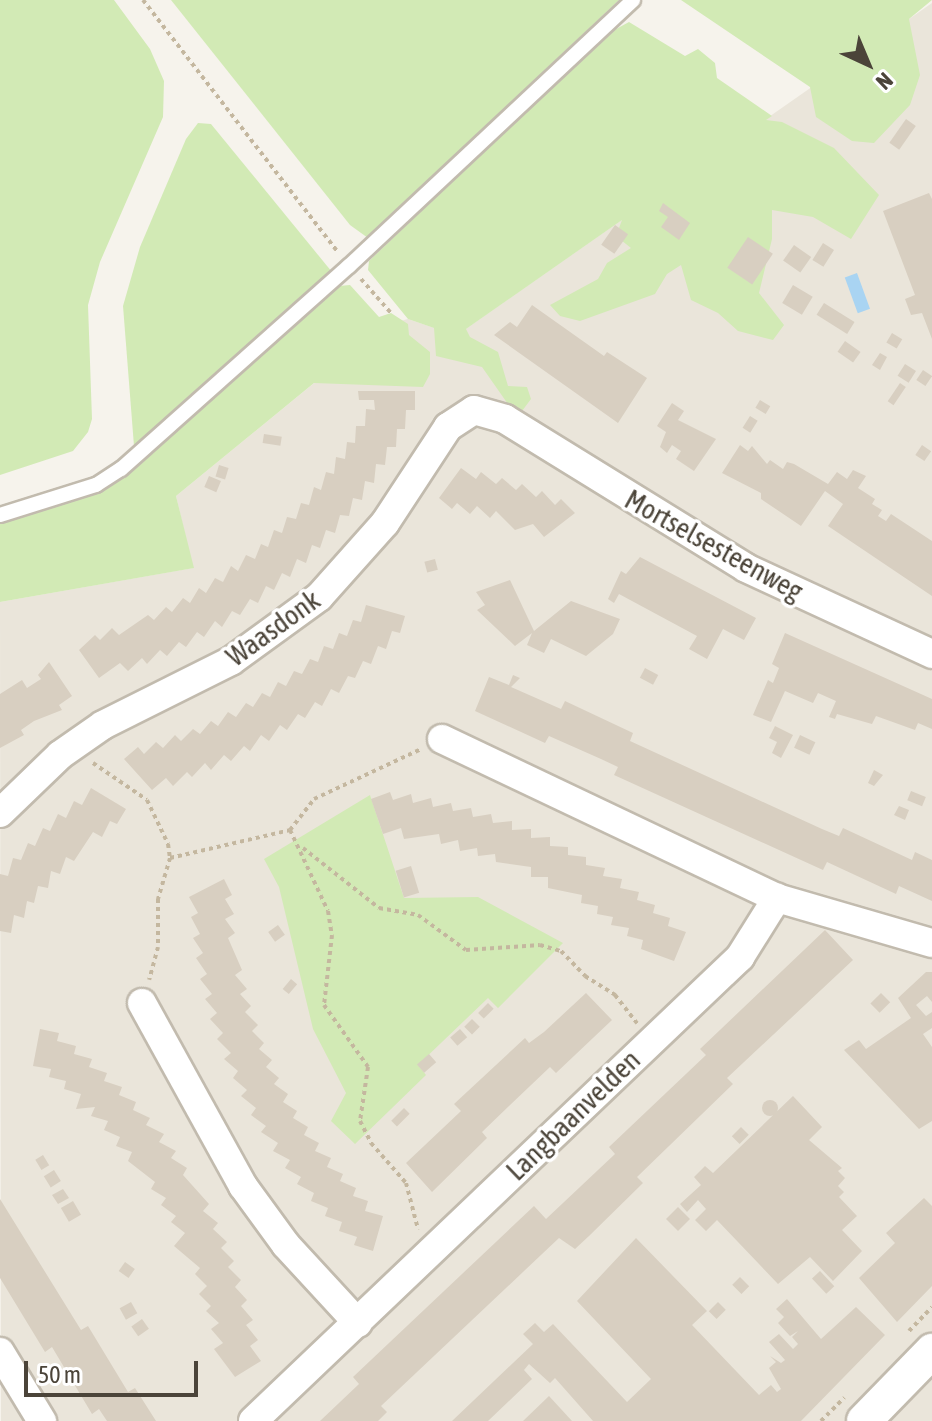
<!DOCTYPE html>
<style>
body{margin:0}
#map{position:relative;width:932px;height:1421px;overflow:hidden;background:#f6f3ec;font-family:"Asap Condensed",sans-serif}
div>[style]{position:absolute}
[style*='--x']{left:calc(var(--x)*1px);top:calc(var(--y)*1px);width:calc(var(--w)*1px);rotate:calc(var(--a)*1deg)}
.residential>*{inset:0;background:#eae5da}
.green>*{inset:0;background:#d2eab5}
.water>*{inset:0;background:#a9d4f2;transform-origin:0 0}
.building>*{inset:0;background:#d8cfc1;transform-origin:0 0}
.round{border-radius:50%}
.path>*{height:4px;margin-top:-2px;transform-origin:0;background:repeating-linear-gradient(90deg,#c4b79f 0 4px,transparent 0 8px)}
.roads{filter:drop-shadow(2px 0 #c2bbae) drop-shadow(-2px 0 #c2bbae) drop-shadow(0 2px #c2bbae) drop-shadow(0 -2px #c2bbae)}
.service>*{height:14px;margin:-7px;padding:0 7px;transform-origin:7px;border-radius:7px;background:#fff}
.minor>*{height:28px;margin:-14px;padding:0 14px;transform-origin:14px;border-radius:14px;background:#fff}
.tertiary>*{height:34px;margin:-17px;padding:0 17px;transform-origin:17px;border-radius:17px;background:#fff}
span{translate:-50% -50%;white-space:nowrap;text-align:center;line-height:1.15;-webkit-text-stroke:7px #fff;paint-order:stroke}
.street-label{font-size:28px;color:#4b4439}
.north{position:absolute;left:828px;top:24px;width:80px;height:80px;-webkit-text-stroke:6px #fff;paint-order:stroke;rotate:136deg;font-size:22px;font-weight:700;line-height:32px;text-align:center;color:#4b4439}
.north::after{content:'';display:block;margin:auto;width:28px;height:36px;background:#4b4439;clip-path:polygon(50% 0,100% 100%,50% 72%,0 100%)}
.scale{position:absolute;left:24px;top:1361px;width:174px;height:36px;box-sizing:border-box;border:4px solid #4b4439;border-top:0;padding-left:10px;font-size:24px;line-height:28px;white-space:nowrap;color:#4b4439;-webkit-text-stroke:6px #fff;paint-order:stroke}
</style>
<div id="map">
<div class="residential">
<div style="clip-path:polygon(932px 3px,932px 1421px,1px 1421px,0 602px,193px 568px,176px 496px,385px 325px,408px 319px,449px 333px,450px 340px)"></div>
</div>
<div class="green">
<div style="clip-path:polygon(0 0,114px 0,150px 49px,164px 81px,163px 117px,100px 262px,88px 305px,92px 419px,88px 432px,73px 451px,0 475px)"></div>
<div style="clip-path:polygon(171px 0,619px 0,368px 238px,350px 225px)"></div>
<div style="clip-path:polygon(681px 0,932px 0,909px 19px,920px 75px,910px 105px,874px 143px,852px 141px,816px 117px,810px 87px)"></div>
<div style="clip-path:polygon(629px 22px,685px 56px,698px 49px,715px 63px,717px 78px,772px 116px,766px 120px,782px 122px,834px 148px,879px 195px,851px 239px,813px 217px,772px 210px,772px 239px,759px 293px,784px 325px,773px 340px,738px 331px,718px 313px,691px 300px,681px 265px,667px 274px,655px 294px,580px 321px,560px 316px,550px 305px,598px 279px,607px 263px,631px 248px,616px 236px,622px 220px,466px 329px,470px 337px,498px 352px,508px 386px,527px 387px,531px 399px,522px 411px,510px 407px,482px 367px,436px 356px,434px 328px,408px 319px,368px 270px,369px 261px,607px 34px)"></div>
<div style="clip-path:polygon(198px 123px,211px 124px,332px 272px,134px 446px,123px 306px,140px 247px,186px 139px)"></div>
<div style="clip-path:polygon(350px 285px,379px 317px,391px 313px,408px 324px,409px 335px,430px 352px,430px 374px,423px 387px,314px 383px,176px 496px,194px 568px,0 602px,0 524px,120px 480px,339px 286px)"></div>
<div style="clip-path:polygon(370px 795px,404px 898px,478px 897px,563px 943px,498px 1008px,488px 998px,418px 1065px,426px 1075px,355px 1144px,331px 1121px,346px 1093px,313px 1029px,279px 887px,264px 859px)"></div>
</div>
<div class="water">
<div style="left:857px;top:273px;width:38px;height:13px;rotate:70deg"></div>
</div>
<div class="building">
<div style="left:906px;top:119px;width:12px;height:29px;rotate:35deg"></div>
<div style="clip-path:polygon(929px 193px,932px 199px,932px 339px,922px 313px,911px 315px,905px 299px,915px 295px,883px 211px)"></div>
<div style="clip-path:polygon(663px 203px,690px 223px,679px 240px,661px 227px,668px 217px,659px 211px)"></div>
<div style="left:615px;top:225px;width:16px;height:24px;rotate:35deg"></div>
<div style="left:748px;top:237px;width:30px;height:37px;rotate:34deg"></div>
<div style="left:823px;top:243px;width:13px;height:20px;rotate:32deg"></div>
<div style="left:794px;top:245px;width:21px;height:19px;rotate:35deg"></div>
<div style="left:793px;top:285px;width:23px;height:21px;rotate:31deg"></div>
<div style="left:824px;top:303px;width:36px;height:14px;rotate:32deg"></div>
<div style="clip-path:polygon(532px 305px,604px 356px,607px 352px,647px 378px,618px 423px,494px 335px,510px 322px,517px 327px)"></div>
<div style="left:892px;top:333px;width:12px;height:11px;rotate:31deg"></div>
<div style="left:845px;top:341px;width:19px;height:13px;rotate:35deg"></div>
<div style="clip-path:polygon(880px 353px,887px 357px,880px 370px,872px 365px)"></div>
<div style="left:905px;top:364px;width:13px;height:14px;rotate:32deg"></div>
<div style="left:923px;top:370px;width:11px;height:12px;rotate:34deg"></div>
<div style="left:900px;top:383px;width:7px;height:22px;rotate:34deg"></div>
<div style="clip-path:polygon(358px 391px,415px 391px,415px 410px,406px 410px,405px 429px,397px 429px,396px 447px,387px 447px,385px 465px,376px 464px,374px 483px,365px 481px,362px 500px,353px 498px,349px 516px,340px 515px,335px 533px,326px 530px,320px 548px,312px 545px,306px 563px,297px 559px,290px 577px,282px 573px,274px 590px,266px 586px,258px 603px,250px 599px,240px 615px,232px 611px,222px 627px,215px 621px,204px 637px,197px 632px,186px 647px,179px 642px,167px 656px,160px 650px,147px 664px,142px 658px,128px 671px,120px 663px,99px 678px,79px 650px,95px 635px,100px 640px,112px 628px,119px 635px,148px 615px,154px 620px,166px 607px,172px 612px,183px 598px,190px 603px,199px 588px,206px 593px,215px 578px,223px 582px,231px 566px,238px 571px,246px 555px,255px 559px,261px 544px,268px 547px,274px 530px,282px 533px,287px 517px,296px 519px,301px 503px,309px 505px,314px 487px,321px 490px,326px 472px,334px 474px,336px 457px,345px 459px,347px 442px,355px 443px,356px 426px,365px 426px,366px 409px,375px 410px,374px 400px,359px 400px)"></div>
<div style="left:760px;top:400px;width:12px;height:9px;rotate:31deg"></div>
<div style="clip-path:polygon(672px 403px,684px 411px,678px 420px,716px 439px,694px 471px,676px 459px,681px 451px,672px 445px,667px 453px,660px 447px,666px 432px,657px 426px)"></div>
<div style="left:750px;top:416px;width:9px;height:14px;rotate:32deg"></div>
<div style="left:264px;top:434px;width:18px;height:9px;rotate:9deg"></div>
<div style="clip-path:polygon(740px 445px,748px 451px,752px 446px,767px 464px,770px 460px,783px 469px,787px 462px,794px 464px,828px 484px,837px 472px,847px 479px,853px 470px,866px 476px,858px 488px,875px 499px,872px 504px,882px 510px,878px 516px,886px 521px,891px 514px,932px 541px,932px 596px,828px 526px,843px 504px,825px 491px,801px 526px,761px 499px,761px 493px,722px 473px)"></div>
<div style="left:922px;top:445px;width:11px;height:12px;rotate:34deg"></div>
<div style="left:219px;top:465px;width:10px;height:12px;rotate:17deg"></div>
<div style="clip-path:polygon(461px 468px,476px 479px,481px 472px,496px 484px,502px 478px,516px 490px,522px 484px,536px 497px,542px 491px,555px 505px,561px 499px,575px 513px,544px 537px,533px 524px,515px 530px,496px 511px,490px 518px,477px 506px,470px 514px,457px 503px,452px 509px,439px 498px)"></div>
<div style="left:209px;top:476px;width:13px;height:12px;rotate:23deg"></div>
<div style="clip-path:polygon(640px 557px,756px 618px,744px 640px,723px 629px,707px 659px,689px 649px,697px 636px,619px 594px,614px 603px,608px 599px,621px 571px,626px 574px)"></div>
<div style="left:435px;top:559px;width:11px;height:11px;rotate:75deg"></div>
<div style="clip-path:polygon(510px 580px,534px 631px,571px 601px,620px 619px,613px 634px,586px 656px,551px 639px,544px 653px,527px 645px,532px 633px,515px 646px,477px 610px,485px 605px,476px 592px)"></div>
<div style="clip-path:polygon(366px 605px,405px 616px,400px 633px,392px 631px,386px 649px,378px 646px,371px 664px,363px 661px,355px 678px,348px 676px,339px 693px,331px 689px,322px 706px,315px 702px,305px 718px,298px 714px,287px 730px,280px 725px,269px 741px,261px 735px,250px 751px,244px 746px,231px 761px,224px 755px,211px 770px,205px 763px,192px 777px,187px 772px,173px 786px,166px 778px,152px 790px,124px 759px,138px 747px,144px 754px,156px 742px,163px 748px,175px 735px,181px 741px,193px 729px,200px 734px,211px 721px,218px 726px,228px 712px,236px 717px,246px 703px,253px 707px,262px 693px,270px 697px,278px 682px,286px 686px,294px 671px,302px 674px,310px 659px,318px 662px,324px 646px,333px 649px,339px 633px,347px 636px,353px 620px,361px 622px)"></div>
<div style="clip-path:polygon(785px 633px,932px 699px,932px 729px,918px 723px,915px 730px,876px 716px,872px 724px,837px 714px,835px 719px,829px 717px,836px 701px,818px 693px,813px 703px,785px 691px,771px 722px,753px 715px,768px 680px,773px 683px,779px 668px,772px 664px)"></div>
<div style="clip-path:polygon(49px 662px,72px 696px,59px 705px,62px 710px,34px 721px,21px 730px,24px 735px,0 748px,0 694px,22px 680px,27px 688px,41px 679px,38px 675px)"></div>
<div style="left:645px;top:668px;width:15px;height:11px;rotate:28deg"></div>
<div style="clip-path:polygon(513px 675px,520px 678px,511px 687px,561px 709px,565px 701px,633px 733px,630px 741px,822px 829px,839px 836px,843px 828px,912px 860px,915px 852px,932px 860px,932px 901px,899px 886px,896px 894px,827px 862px,823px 870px,614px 775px,618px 767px,601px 759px,549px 736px,545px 743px,475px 711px,489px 677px,509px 685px)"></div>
<div style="clip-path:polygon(775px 726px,793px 735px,781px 758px,772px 753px,777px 742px,769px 738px)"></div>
<div style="left:800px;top:735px;width:17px;height:14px;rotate:25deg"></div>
<div style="clip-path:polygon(874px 770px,883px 775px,874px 786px,868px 783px)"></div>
<div style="clip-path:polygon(91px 788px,126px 809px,117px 824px,110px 821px,102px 837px,93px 832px,74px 861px,66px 857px,60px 874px,51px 871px,48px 888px,38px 886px,34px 903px,27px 901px,24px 918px,14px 915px,11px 933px,0 931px,0 874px,8px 876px,13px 858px,21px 860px,28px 843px,35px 846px,43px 828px,50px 831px,58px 814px,66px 818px,74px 801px,82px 805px)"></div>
<div style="left:911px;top:791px;width:16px;height:10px;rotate:22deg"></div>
<div style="clip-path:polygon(390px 792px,393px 800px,411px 794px,413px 803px,431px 798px,433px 807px,451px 803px,453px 811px,471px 808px,473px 817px,491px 814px,493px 823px,512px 821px,512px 830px,531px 829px,531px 838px,550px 837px,550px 846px,568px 847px,568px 855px,586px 857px,586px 865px,605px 868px,603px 876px,622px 879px,620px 888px,639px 892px,637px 900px,655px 905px,653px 913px,670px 918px,668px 926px,686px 932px,674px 961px,641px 949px,643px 940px,627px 936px,629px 928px,611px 925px,613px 917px,597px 914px,598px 906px,581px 903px,582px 895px,548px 888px,548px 877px,531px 877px,531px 867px,496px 862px,495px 854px,478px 856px,477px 848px,460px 851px,458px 840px,441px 844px,439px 834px,404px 839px,401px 828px,383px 834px,371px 799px)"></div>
<div style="clip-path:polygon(899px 806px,909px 810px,905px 820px,894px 815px)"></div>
<div style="left:411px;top:866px;width:28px;height:16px;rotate:73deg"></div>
<div style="clip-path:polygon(224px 879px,232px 895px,225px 899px,234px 914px,225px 919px,235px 933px,228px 938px,242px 970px,235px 975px,247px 989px,240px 994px,251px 1006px,245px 1012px,258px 1025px,252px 1031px,264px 1043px,259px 1049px,272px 1060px,266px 1067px,279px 1078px,274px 1084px,288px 1094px,283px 1102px,297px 1111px,293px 1118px,308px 1127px,304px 1135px,319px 1143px,315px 1151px,331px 1158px,327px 1167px,343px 1174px,340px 1181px,356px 1188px,353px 1196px,368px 1201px,365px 1211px,383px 1216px,373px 1251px,354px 1245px,357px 1237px,339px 1231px,342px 1222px,325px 1216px,328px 1208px,311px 1201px,314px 1193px,297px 1184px,301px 1177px,285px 1168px,290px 1160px,273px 1151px,278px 1143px,261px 1132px,266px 1126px,251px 1115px,256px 1108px,241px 1096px,247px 1090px,233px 1078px,238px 1071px,224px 1059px,231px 1053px,217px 1039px,223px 1033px,210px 1019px,217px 1013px,205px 999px,212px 994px,200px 979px,207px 974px,196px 958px,203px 953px,193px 938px,200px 934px,191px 917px,198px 913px,189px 897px)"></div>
<div style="left:278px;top:925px;width:12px;height:12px;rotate:55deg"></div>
<div style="clip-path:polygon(825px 930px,853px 960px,727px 1078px,733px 1084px,637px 1177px,643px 1183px,589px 1236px,575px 1249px,559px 1238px,381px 1406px,387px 1412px,378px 1421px,320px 1421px,359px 1384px,353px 1377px,534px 1206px,546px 1219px,615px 1154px,609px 1147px,706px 1055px,700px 1049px)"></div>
<div style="clip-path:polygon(926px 972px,932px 972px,932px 1002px,927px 996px,916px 1005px,926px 1016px,932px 1012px,932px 1028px,923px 1034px,932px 1047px,932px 1121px,919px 1129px,844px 1050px,859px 1040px,866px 1049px,911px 1018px,898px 998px)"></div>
<div style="left:291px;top:979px;width:8px;height:13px;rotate:40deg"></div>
<div style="clip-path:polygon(586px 993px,612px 1020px,556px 1073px,550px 1067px,509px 1106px,482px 1132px,487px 1138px,432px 1192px,406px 1163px,461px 1111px,454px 1104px,525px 1038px,529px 1043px,544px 1032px)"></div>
<div style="left:881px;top:993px;width:13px;height:15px;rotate:45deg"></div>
<div style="left:488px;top:1003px;width:8px;height:14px;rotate:45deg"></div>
<div style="left:472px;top:1019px;width:11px;height:11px;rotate:45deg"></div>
<div style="clip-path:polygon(40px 1029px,59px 1033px,57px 1041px,76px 1046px,74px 1054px,92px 1059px,89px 1067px,107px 1073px,104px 1081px,122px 1087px,119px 1095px,136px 1102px,133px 1110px,150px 1118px,146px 1125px,164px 1134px,159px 1142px,176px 1151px,171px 1158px,187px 1168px,183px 1175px,209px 1204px,203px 1211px,218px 1223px,213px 1229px,227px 1242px,221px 1248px,234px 1261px,228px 1267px,241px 1280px,235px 1287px,247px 1300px,241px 1306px,253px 1320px,246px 1325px,258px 1340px,250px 1346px,261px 1361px,235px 1377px,214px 1349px,223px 1343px,211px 1329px,219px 1323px,206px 1311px,211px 1306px,199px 1294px,207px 1286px,195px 1274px,200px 1268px,174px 1246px,185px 1233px,171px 1222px,176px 1216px,161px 1205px,166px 1198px,151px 1189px,155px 1182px,128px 1161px,132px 1152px,116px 1146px,120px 1137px,104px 1130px,108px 1121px,91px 1116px,95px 1107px,76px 1109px,81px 1094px,64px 1089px,66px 1081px,49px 1077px,51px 1069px,33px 1066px)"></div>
<div style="left:460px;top:1029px;width:11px;height:13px;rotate:49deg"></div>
<div style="left:429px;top:1054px;width:11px;height:16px;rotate:49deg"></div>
<div style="clip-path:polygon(793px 1096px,822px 1127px,809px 1140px,842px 1168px,838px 1171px,845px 1178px,838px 1186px,844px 1192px,839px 1197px,857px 1216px,842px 1230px,862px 1251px,833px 1281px,810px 1257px,778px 1284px,717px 1220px,706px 1231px,695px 1220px,706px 1209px,698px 1200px,687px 1212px,680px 1204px,701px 1185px,694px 1177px,705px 1166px,713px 1173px)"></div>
<div class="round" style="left:762px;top:1100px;width:16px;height:16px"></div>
<div style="left:404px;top:1108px;width:8px;height:18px;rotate:45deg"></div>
<div style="left:741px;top:1127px;width:11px;height:13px;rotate:45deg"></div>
<div style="left:43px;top:1155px;width:12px;height:9px;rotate:59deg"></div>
<div style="left:54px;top:1170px;width:13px;height:12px;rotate:58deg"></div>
<div style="clip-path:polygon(63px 1189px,69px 1198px,58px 1204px,52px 1195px)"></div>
<div style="clip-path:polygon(924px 1198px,932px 1206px,932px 1286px,897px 1322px,859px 1278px,895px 1243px,886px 1233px)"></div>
<div style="clip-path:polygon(0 1199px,81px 1330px,88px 1326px,128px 1392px,135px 1388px,156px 1421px,107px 1421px,99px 1409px,92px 1414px,52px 1347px,45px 1352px,0 1278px)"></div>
<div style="left:73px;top:1201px;width:16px;height:14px;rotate:60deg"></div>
<div style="left:678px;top:1207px;width:17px;height:17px;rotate:45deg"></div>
<div style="clip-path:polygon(636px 1238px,707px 1311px,692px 1325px,759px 1395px,771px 1385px,777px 1392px,781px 1389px,769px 1368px,776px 1362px,770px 1356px,781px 1363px,785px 1360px,769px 1342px,779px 1334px,793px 1349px,798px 1344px,792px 1337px,798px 1331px,790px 1336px,778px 1323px,784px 1317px,776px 1309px,787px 1299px,821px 1339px,856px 1307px,885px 1335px,801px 1421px,593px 1421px,555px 1378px,550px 1383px,529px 1364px,524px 1370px,532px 1379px,488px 1421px,452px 1421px,533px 1344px,523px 1334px,535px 1323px,544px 1332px,553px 1324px,627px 1402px,651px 1379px,577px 1301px)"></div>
<div style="left:125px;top:1262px;width:12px;height:11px;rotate:35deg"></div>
<div style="left:820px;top:1271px;width:21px;height:11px;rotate:47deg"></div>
<div style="left:740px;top:1277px;width:13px;height:11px;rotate:45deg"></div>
<div style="left:131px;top:1302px;width:13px;height:13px;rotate:61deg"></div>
<div style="left:718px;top:1302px;width:11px;height:13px;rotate:45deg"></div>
<div style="left:142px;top:1319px;width:12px;height:13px;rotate:55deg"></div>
<div style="clip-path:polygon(549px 1396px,572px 1421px,523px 1421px)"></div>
</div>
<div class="path">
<div style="--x:143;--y:0;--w:317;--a:52.3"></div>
<div style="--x:361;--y:279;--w:45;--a:48.6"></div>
<div style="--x:93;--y:763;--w:65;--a:34.4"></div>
<div style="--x:147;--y:800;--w:49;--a:64.5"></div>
<div style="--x:168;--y:844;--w:14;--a:82"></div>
<div style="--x:170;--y:858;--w:43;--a:106.3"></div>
<div style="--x:158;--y:899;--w:48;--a:90"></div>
<div style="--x:158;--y:947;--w:34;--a:105"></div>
<div style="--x:290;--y:830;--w:89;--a:64.9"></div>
<div style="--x:328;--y:911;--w:24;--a:81"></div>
<div style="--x:332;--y:935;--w:70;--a:96.5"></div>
<div style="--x:324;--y:1005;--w:76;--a:54.6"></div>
<div style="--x:368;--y:1067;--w:55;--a:98.4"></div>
<div style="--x:360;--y:1121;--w:25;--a:63"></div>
<div style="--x:371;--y:1143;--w:53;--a:48.8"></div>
<div style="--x:406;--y:1183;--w:48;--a:75.4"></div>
<div style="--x:303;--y:848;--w:97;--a:38.3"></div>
<div style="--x:379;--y:908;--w:40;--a:10"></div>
<div style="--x:418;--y:915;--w:59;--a:36.1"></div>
<div style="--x:466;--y:950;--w:74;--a:-3.9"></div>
<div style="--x:540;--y:945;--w:22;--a:16"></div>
<div style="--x:561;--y:951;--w:35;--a:46"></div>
<div style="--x:585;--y:976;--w:36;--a:32"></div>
<div style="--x:615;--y:995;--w:36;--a:52"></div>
<div style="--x:170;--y:858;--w:123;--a:-13.1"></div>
<div style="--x:290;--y:830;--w:39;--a:-52"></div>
<div style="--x:314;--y:799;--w:118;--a:-25"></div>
<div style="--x:909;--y:1331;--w:33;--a:-46"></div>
<div style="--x:821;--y:1421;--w:33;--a:-45"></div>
</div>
<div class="roads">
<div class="service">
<div style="--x:0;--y:515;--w:101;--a:-17.4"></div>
<div style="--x:96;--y:485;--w:30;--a:-33"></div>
<div style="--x:121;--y:469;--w:305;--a:-41.7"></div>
<div style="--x:349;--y:266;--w:389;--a:-43.1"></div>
</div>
<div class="minor">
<div style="--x:442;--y:739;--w:371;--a:25.4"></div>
<div style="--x:777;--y:898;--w:161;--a:16.2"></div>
<div style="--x:0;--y:813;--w:83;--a:-44"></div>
<div style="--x:60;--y:755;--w:52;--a:-34.9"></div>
<div style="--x:103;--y:725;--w:143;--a:-26.6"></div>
<div style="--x:231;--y:661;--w:109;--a:-36"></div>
<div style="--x:319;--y:597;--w:99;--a:-48.3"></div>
<div style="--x:385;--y:523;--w:115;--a:-56.7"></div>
<div style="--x:448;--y:427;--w:31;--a:-33"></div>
<div style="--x:474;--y:410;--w:32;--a:16"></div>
<div style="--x:505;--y:419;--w:283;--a:31.7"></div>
<div style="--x:746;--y:568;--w:205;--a:24.8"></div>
<div style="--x:142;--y:1003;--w:209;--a:61.1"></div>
<div style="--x:243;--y:1186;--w:73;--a:53.9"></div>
<div style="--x:286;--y:1245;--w:106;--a:47.3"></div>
<div style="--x:0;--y:1352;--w:81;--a:58.7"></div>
<div style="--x:253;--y:1421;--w:673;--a:-43.61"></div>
<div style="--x:740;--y:957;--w:70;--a:-57.9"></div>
</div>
<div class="tertiary">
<div style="--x:864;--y:1421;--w:98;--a:-45.8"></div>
</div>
</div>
<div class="street-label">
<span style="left:714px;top:545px;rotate:29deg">Mortselsesteenweg</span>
<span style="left:273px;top:628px;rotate:-36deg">Waasdonk</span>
<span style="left:573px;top:1115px;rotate:-44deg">Langbaanvelden</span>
</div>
<div class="north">N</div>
<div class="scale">50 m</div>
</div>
